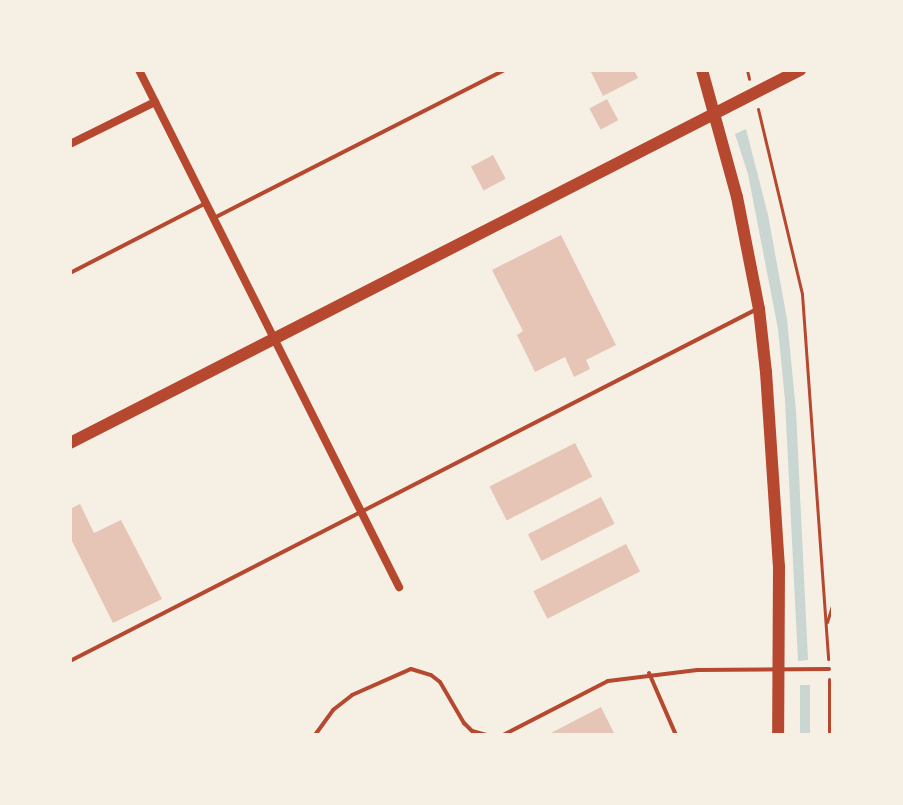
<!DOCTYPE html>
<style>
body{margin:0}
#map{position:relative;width:903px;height:805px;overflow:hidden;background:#f6efe4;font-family:"IBM Plex Serif",serif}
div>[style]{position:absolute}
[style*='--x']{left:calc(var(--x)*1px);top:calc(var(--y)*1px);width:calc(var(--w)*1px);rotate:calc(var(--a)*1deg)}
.water>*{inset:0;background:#c9d6d2;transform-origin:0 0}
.building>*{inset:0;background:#e6c5b7;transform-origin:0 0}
.path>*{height:3px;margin:-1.5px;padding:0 1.5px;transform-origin:1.5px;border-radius:1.5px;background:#b5482f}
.service>*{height:4px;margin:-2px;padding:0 2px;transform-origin:2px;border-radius:2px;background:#b5482f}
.minor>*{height:8px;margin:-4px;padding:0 4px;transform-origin:4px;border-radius:4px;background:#b5482f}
.secondary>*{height:12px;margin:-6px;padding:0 6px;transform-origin:6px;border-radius:6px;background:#b5482f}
span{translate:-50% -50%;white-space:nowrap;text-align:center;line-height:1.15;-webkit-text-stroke:7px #f6efe4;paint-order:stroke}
.frame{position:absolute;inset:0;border:72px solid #f6efe4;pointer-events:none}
</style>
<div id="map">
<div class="water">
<div style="clip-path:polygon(746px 129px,768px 215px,787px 319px,796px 411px,808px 660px,798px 661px,785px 400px,778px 329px,748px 174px,735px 134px)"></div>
<div style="left:800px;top:685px;width:10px;height:50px"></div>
</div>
<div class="building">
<div style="clip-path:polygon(590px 70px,634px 70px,638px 78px,603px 96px)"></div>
<div style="left:607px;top:99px;width:24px;height:20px;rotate:62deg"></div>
<div style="left:493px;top:155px;width:27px;height:25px;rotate:62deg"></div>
<div style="clip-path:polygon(561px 235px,616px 345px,586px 360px,590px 369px,574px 377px,565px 357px,535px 372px,517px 335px,523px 331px,492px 270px)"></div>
<div style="left:575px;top:443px;width:38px;height:96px;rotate:63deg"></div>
<div style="left:601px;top:497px;width:30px;height:82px;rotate:63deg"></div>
<div style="clip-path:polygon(80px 504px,94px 533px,121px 520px,162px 599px,113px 623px,70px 537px,70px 509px)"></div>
<div style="left:626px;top:544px;width:31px;height:104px;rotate:63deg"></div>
<div style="clip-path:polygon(601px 707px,615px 735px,547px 735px)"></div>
</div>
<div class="path">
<div style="--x:747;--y:70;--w:9;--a:77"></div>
<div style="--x:758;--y:109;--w:190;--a:76.6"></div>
<div style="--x:802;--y:294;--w:366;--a:85.9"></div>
<div style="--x:827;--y:622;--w:21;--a:-73"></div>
<div style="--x:829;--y:735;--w:56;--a:-90"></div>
</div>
<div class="service">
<div style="--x:214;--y:218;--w:326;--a:-27"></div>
<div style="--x:70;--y:273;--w:153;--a:-27.2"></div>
<div style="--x:70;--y:661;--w:770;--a:-27.13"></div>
<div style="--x:649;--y:673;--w:68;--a:66.5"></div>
<div style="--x:315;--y:735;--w:31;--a:-54"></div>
<div style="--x:333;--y:710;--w:24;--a:-38"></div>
<div style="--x:352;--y:695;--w:64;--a:-23.8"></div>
<div style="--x:411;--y:669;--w:21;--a:17"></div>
<div style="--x:431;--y:675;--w:11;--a:38"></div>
<div style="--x:440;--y:682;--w:48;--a:59.7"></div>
<div style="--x:464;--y:723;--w:11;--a:45"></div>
<div style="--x:472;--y:731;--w:16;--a:15"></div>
<div style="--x:503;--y:735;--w:118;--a:-27.2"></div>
<div style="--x:608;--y:681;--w:90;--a:-7"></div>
<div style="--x:697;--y:670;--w:132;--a:-0.4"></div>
</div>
<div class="minor">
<div style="--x:139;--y:70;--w:579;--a:63.3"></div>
<div style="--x:70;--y:144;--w:95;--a:-26.3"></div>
</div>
<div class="secondary">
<div style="--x:702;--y:70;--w:132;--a:74.6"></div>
<div style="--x:737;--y:197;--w:114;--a:78.9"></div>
<div style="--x:759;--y:309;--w:63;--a:83.7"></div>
<div style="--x:766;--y:372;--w:194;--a:86.2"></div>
<div style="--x:779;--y:566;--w:169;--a:90.3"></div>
<div style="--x:70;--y:443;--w:820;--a:-27.07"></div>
</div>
<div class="frame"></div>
</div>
